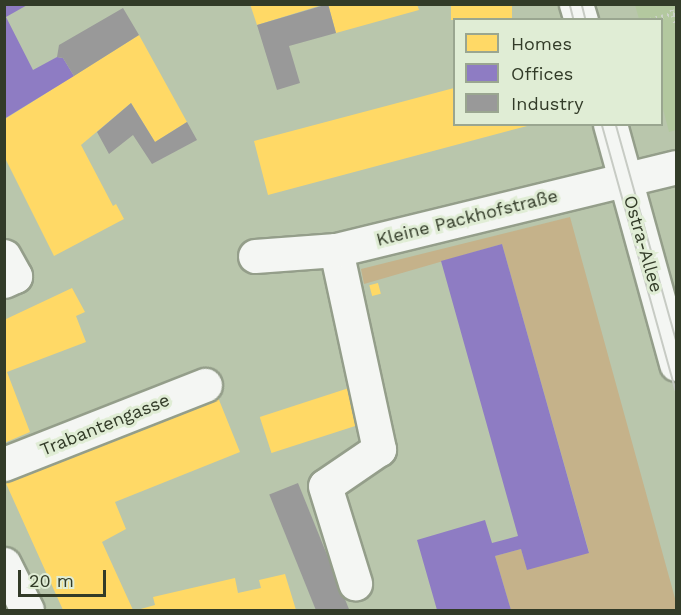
<!DOCTYPE html>
<meta charset="utf-8">
<style>
body{margin:0}
#map{position:relative;width:681px;height:615px;overflow:hidden;background:#b9c6ac;font-family:"Work Sans",sans-serif}
div>[style]{position:absolute}
[style*='--x']{left:calc(var(--x)*1px);top:calc(var(--y)*1px);width:calc(var(--w)*1px);rotate:calc(var(--a)*1deg)}
.built>*{inset:0;background:#b3c89f}
.green>*{inset:0;background:#c5b28a}
.homes>*{inset:0;background:#ffd966;transform-origin:0 0}
.offices>*{inset:0;background:#8e7cc3}
.industry>*{inset:0;background:#999;transform-origin:0 0}
.path>*{height:4px;margin-top:-2px;transform-origin:0;background:repeating-linear-gradient(90deg,#cdd2c9 0 1.5px,transparent 0 6px)}
.roads{filter:drop-shadow(2px 0 #949e8a) drop-shadow(-2px 0 #949e8a) drop-shadow(0 2px #949e8a) drop-shadow(0 -2px #949e8a)}
.minor>*{height:33px;margin:-16.5px;padding:0 16.5px;transform-origin:16.5px;border-radius:16.5px;background:#f4f6f3}
.tram>*{height:1.5px;margin:-0.75px;padding:0 0.75px;transform-origin:0.75px;border-radius:0.75px;background:#c7cbc4}
span{translate:-50% -50%;white-space:nowrap;text-align:center;line-height:1.15;-webkit-text-stroke:6px #e0edd5;paint-order:stroke}
.street-label{font-size:18px;color:#323b28}
.frame{position:absolute;inset:0;border:6px solid #323b28;pointer-events:none}
.legend{position:absolute;left:453px;top:18px;width:210px;height:108px;box-sizing:border-box;background:#e0edd5;border:2px solid #9aa690;margin:0;padding:8px 10px;list-style:none;font-size:18px;color:#323b28}
.legend li{display:flex;align-items:center;gap:12px;height:30px}
.legend b{width:30px;border:2px solid #9aa690}
.scale{position:absolute;left:18px;top:570px;width:88px;height:27px;box-sizing:border-box;border:3px solid #323b28;border-top:0;padding-left:8px;font-size:18px;line-height:21px;white-space:nowrap;color:#323b28;-webkit-text-stroke:4px #e0edd5;paint-order:stroke}
</style>
<div id="map">
<div class="built">
<div style="clip-path:polygon(635px 5px,676px 5px,676px 130px,669px 132px,662px 105px,662px 20px,639px 19px)"></div>
</div>
<div class="green">
<div style="clip-path:polygon(570px 217px,676px 602px,676px 610px,511px 610px,495px 556px,521px 549px,527px 569px,589px 552px,502px 244px,364px 284px,361px 269px)"></div>
</div>
<div class="homes">
<div style="clip-path:polygon(250px 4px,322px 4px,322px 5px,257px 25px)"></div>
<div style="clip-path:polygon(328px 4px,417px 4px,419px 10px,336px 33px)"></div>
<div style="left:451px;top:4px;width:61px;height:16px"></div>
<div style="clip-path:polygon(139px 35px,187px 122px,155px 142px,131px 103px,81px 145px,113px 206px,116px 204px,124px 219px,54px 256px,5px 158px,5px 119px)"></div>
<div style="clip-path:polygon(454px 88px,454px 124px,531px 125px,268px 195px,254px 141px)"></div>
<div style="left:378px;top:283px;width:11px;height:9px;rotate:75deg"></div>
<div style="clip-path:polygon(72px 288px,85px 312px,76px 316px,86px 342px,7px 372px,30px 432px,4px 443px,4px 320px)"></div>
<div style="left:352px;top:387px;width:38px;height:97px;rotate:72deg"></div>
<div style="clip-path:polygon(215px 390px,240px 452px,115px 502px,126px 529px,102px 542px,133px 610px,63px 610px,4px 479px)"></div>
<div style="clip-path:polygon(285px 574px,296px 610px,137px 610px,155px 605px,153px 597px,235px 578px,238px 593px,261px 588px,259px 580px)"></div>
</div>
<div class="offices">
<div style="clip-path:polygon(4px 4px,29px 4px,6px 17px,33px 70px,57px 57px,63px 58px,74px 76px,4px 119px)"></div>
<div style="clip-path:polygon(502px 244px,589px 553px,527px 570px,521px 549px,495px 556px,511px 610px,437px 610px,417px 540px,485px 520px,492px 543px,518px 536px,441px 261px)"></div>
</div>
<div class="industry">
<div style="clip-path:polygon(328px 4px,336px 33px,289px 46px,300px 83px,277px 90px,257px 25px)"></div>
<div style="clip-path:polygon(123px 8px,139px 35px,74px 76px,63px 58px,57px 57px,59px 45px)"></div>
<div style="clip-path:polygon(131px 103px,155px 142px,187px 122px,197px 140px,152px 164px,133px 135px,109px 154px,97px 132px)"></div>
<div style="left:298px;top:483px;width:137px;height:31px;rotate:68deg"></div>
</div>
<div class="path">
<div style="--x:670;--y:4;--w:24;--a:75"></div>
<div style="--x:650;--y:20;--w:27;--a:-15"></div>
</div>
<div class="roads">
<div class="minor">
<div style="--x:576;--y:4;--w:17;--a:73"></div>
<div style="--x:610;--y:124;--w:249;--a:74.6"></div>
<div style="--x:336;--y:250;--w:204;--a:77.8"></div>
<div style="--x:379;--y:449;--w:65;--a:145.6"></div>
<div style="--x:325;--y:486;--w:102;--a:72.8"></div>
<div style="--x:4;--y:256;--w:23;--a:61"></div>
<div style="--x:15;--y:276;--w:12;--a:156"></div>
<div style="--x:255;--y:256;--w:81;--a:-4.2"></div>
<div style="--x:336;--y:250;--w:350;--a:-13.7"></div>
<div style="--x:4;--y:464;--w:216;--a:-21.5"></div>
<div style="--x:4;--y:564;--w:51;--a:63.4"></div>
</div>
</div>
<div class="tram">
<div style="--x:570;--y:4;--w:16;--a:76"></div>
<div style="--x:582;--y:4;--w:16;--a:76"></div>
<div style="--x:602;--y:124;--w:276;--a:74.5"></div>
<div style="--x:616;--y:124;--w:223;--a:74.4"></div>
</div>
<div class="street-label">
<span style="left:467px;top:218px;rotate:-14deg">Kleine Packhofstraße</span>
<span style="left:643px;top:244px;rotate:74deg">Ostra-Allee</span>
<span style="left:105px;top:425px;rotate:-22deg">Trabantengasse</span>
</div>
<div class="frame"></div>
<ul class="legend">
<li><b style="height:16px;background:#ffd966"></b>Homes</li>
<li><b style="height:16px;background:#8e7cc3"></b>Offices</li>
<li><b style="height:16px;background:#999"></b>Industry</li>
</ul>
<div class="scale">20 m</div>
</div>
